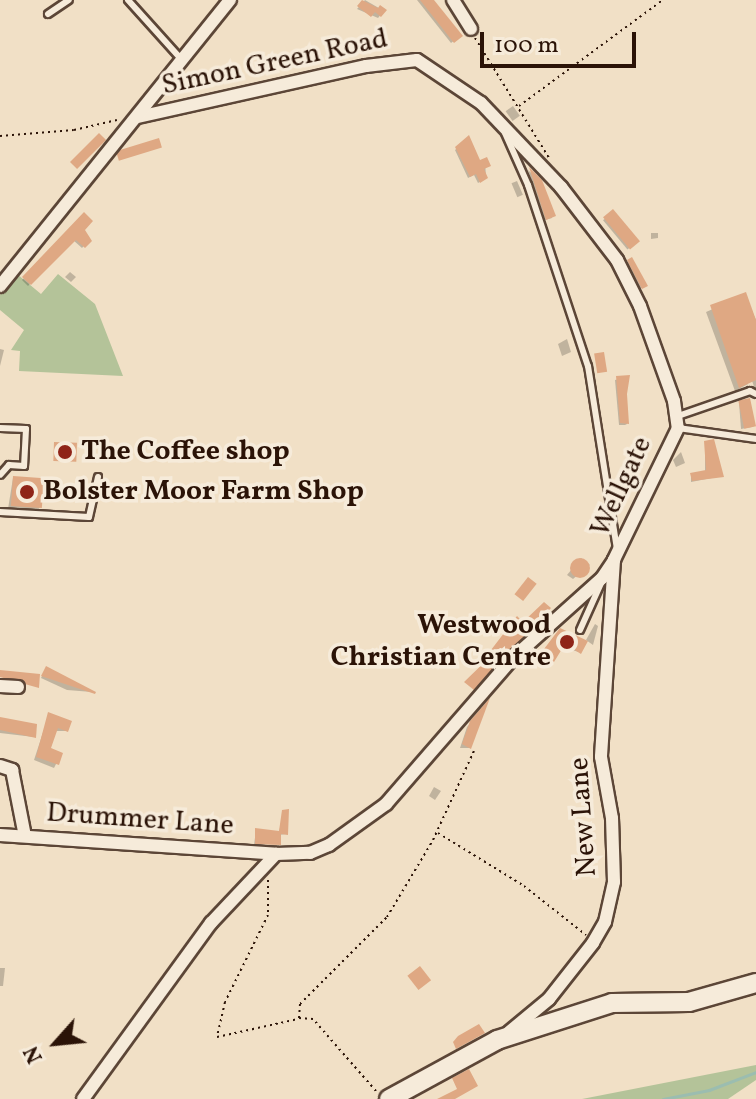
<!DOCTYPE html>
<style>
body{margin:0}
#map{position:relative;width:756px;height:1099px;overflow:hidden;background:#f1e0c6;font-family:Vollkorn,serif}
div>[style]{position:absolute}
[style*='--x']{left:calc(var(--x)*1px);top:calc(var(--y)*1px);width:calc(var(--w)*1px);rotate:calc(var(--a)*1deg)}
.green>*{inset:0;background:#b4c399}
.shadow>*{inset:0;background:#0003;transform-origin:0 0}
.stream>*{height:3px;margin:-1.5px;padding:0 1.5px;transform-origin:1.5px;border-radius:1.5px;background:#9bbdb0}
.building>*{inset:0;background:#dfa883;transform-origin:0 0}
.round{border-radius:50%}
.path>*{height:2px;margin-top:-1px;transform-origin:0;background:repeating-linear-gradient(90deg,#2b1307 0 2px,transparent 0 6px)}
.roads{filter:drop-shadow(2px 0 #5c4637) drop-shadow(-2px 0 #5c4637) drop-shadow(0 2px #5c4637) drop-shadow(0 -2px #5c4637)}
.lane>*{height:6px;margin:-3px;padding:0 3px;transform-origin:3px;border-radius:3px;background:#f6ebda}
.street>*{height:12px;margin:-6px;padding:0 6px;transform-origin:6px;border-radius:6px;background:#f6ebda}
.secondary>*{height:18px;margin:-9px;padding:0 9px;transform-origin:9px;border-radius:9px;background:#f6ebda}
.dots>*{width:22px;height:22px;translate:-50% -50%;box-sizing:border-box;border:4px solid #f6ebda;border-radius:50%}
span{translate:-50% -50%;white-space:nowrap;text-align:center;line-height:1.15;-webkit-text-stroke:7px #f6ebda;paint-order:stroke}
.street-label{font-size:28px;color:#2b1307}
.poi-label{font-size:28px;color:#2b1307;font-weight:700}
.left{translate:0 -50%;text-align:left}
.right{translate:-100% -50%;text-align:right}
.north{position:absolute;left:16px;top:1003px;width:80px;height:80px;-webkit-text-stroke:6px #f6ebda;paint-order:stroke;rotate:243deg;font-size:22px;font-weight:700;line-height:32px;text-align:center;color:#2b1307}
.north::after{content:'';display:block;margin:auto;width:28px;height:36px;background:#2b1307;clip-path:polygon(50% 0,100% 100%,50% 72%,0 100%)}
.scale{position:absolute;left:480px;top:32px;width:156px;height:36px;box-sizing:border-box;border:4px solid #2b1307;border-top:0;padding-left:10px;font-size:24px;line-height:28px;white-space:nowrap;color:#2b1307;-webkit-text-stroke:6px #f6ebda;paint-order:stroke}
</style>
<div id="map">
<div class="green">
<div style="clip-path:polygon(17px 274px,41px 294px,58px 274px,95px 304px,123px 376px,19px 371px,20px 351px,11px 350px,24px 330px,0 310px,0 295px)"></div>
<div style="clip-path:polygon(756px 1065px,756px 1080px,728px 1099px,582px 1099px)"></div>
</div>
<div class="shadow">
<div style="clip-path:polygon(365px 0,384px 11px,378px 18px,357px 9px)"></div>
<div style="clip-path:polygon(417px 0,432px 0,460px 36px,451px 43px)"></div>
<div style="left:513px;top:106px;width:12px;height:9px;rotate:55deg"></div>
<div style="clip-path:polygon(468px 139px,480px 163px,485px 160px,486px 178px,478px 183px,474px 175px,468px 178px,455px 150px)"></div>
<div style="clip-path:polygon(528px 170px,540px 181px,552px 218px,545px 220px)"></div>
<div style="left:517px;top:181px;width:15px;height:6px;rotate:67deg"></div>
<div style="left:613px;top:212px;width:38px;height:13px;rotate:50deg"></div>
<div style="clip-path:polygon(84px 215px,82px 230px,89px 240px,82px 248px,73px 240px,28px 286px,22px 280px)"></div>
<div style="clip-path:polygon(651px 233px,658px 233px,658px 238px,651px 239px)"></div>
<div style="clip-path:polygon(631px 260px,644px 287px,640px 289px,626px 263px)"></div>
<div style="clip-path:polygon(70px 272px,76px 277px,71px 282px,65px 277px)"></div>
<div style="clip-path:polygon(745px 295px,756px 320px,756px 392px,747px 367px,748px 384px,735px 391px,706px 312px)"></div>
<div style="clip-path:polygon(567px 339px,571px 352px,562px 356px,558px 344px)"></div>
<div style="clip-path:polygon(0 349px,4px 350px,0 366px)"></div>
<div style="clip-path:polygon(627px 377px,627px 424px,625px 425px,619px 425px,615px 380px)"></div>
<div style="clip-path:polygon(739px 403px,754px 426px,752px 427px,741px 429px)"></div>
<div style="clip-path:polygon(705px 443px,722px 476px,691px 482px,691px 475px,705px 472px)"></div>
<div style="clip-path:polygon(681px 452px,685px 463px,676px 467px,673px 460px)"></div>
<div style="clip-path:polygon(13px 478px,40px 507px,37px 511px,8px 509px)"></div>
<div style="clip-path:polygon(581px 558px,590px 565px,573px 579px,567px 575px)"></div>
<div style="clip-path:polygon(595px 624px,598px 626px,593px 645px,586px 640px)"></div>
<div style="clip-path:polygon(475px 628px,480px 629px,478px 636px,473px 634px)"></div>
<div style="clip-path:polygon(557px 633px,579px 652px,561px 647px,549px 664px,539px 657px)"></div>
<div style="clip-path:polygon(45px 670px,92px 692px,67px 690px,41px 678px)"></div>
<div style="clip-path:polygon(485px 707px,469px 748px,460px 748px,467px 727px)"></div>
<div style="clip-path:polygon(49px 714px,67px 731px,55px 731px,48px 749px,61px 754px,54px 768px,34px 760px)"></div>
<div style="clip-path:polygon(0 719px,34px 737px,0 733px)"></div>
<div style="clip-path:polygon(434px 787px,441px 791px,435px 800px,429px 796px)"></div>
<div style="clip-path:polygon(283px 812px,286px 834px,279px 835px,279px 844px,254px 845px,256px 830px,279px 833px)"></div>
<div style="clip-path:polygon(0 968px,5px 968px,3px 986px,0 986px)"></div>
</div>
<div class="stream">
<div style="--x:663;--y:1099;--w:47;--a:-11.1"></div>
<div style="--x:709;--y:1090;--w:50;--a:-21"></div>
</div>
<div class="building">
<div style="clip-path:polygon(362px 0,378px 8px,380px 5px,387px 10px,381px 17px,375px 12px,371px 17px,357px 6px)"></div>
<div style="clip-path:polygon(420px 0,434px 0,463px 36px,454px 43px)"></div>
<div style="left:99px;top:133px;width:10px;height:41px;rotate:45deg"></div>
<div style="clip-path:polygon(469px 135px,480px 160px,487px 157px,491px 166px,484px 169px,488px 178px,480px 183px,476px 174px,470px 177px,455px 147px)"></div>
<div style="left:159px;top:138px;width:10px;height:45px;rotate:73deg"></div>
<div style="clip-path:polygon(529px 167px,542px 180px,556px 216px,546px 220px)"></div>
<div style="left:613px;top:209px;width:42px;height:13px;rotate:50deg"></div>
<div style="clip-path:polygon(84px 212px,93px 221px,85px 230px,92px 241px,85px 248px,76px 240px,31px 285px,22px 277px)"></div>
<div style="clip-path:polygon(632px 257px,648px 286px,642px 289px,627px 260px)"></div>
<div style="clip-path:polygon(746px 292px,756px 320px,756px 380px,739px 388px,710px 305px)"></div>
<div style="left:604px;top:352px;width:20px;height:10px;rotate:81deg"></div>
<div style="clip-path:polygon(630px 375px,627px 394px,629px 424px,620px 423px,616px 376px)"></div>
<div style="left:750px;top:398px;width:29px;height:12px;rotate:78deg"></div>
<div style="clip-path:polygon(714px 439px,724px 477px,692px 481px,690px 473px,706px 470px,704px 441px)"></div>
<div style="left:54px;top:442px;width:23px;height:19px;rotate:2deg"></div>
<div style="left:13px;top:476px;width:31px;height:30px;rotate:4deg"></div>
<div class="round" style="left:570px;top:558px;width:20px;height:20px"></div>
<div style="left:528px;top:577px;width:11px;height:22px;rotate:38deg"></div>
<div style="clip-path:polygon(544px 602px,551px 608px,474px 690px,464px 682px,494px 653px,491px 650px,517px 616px,523px 622px)"></div>
<div style="clip-path:polygon(560px 628px,588px 641px,581px 654px,565px 644px,554px 662px,541px 653px)"></div>
<div style="clip-path:polygon(46px 666px,96px 692px,95px 694px,41px 676px)"></div>
<div style="clip-path:polygon(0 670px,40px 674px,39px 688px,0 677px)"></div>
<div style="clip-path:polygon(490px 698px,471px 749px,462px 744px,470px 721px)"></div>
<div style="clip-path:polygon(48px 712px,72px 721px,68px 732px,58px 728px,51px 748px,63px 753px,59px 765px,36px 757px)"></div>
<div style="clip-path:polygon(0 717px,37px 724px,36px 738px,0 730px)"></div>
<div style="clip-path:polygon(289px 809px,288px 835px,281px 834px,281px 845px,255px 844px,255px 828px,279px 831px,282px 810px)"></div>
<div style="left:420px;top:966px;width:18px;height:16px;rotate:52deg"></div>
<div style="clip-path:polygon(479px 1024px,485px 1033px,456px 1049px,453px 1042px,458px 1036px)"></div>
<div style="clip-path:polygon(469px 1069px,478px 1086px,455px 1099px,437px 1099px,457px 1089px,452px 1078px)"></div>
</div>
<div class="path">
<div style="--x:475;--y:38;--w:141;--a:58.3"></div>
<div style="--x:519;--y:106;--w:179;--a:-36.4"></div>
<div style="--x:0;--y:136;--w:74;--a:-4.6"></div>
<div style="--x:74;--y:130;--w:44;--a:-13.1"></div>
<div style="--x:438;--y:833;--w:101;--a:31.6"></div>
<div style="--x:524;--y:886;--w:79;--a:38.3"></div>
<div style="--x:268;--y:880;--w:35;--a:90"></div>
<div style="--x:268;--y:915;--w:97;--a:116.3"></div>
<div style="--x:225;--y:1002;--w:36;--a:103"></div>
<div style="--x:217;--y:1037;--w:83;--a:-12.5"></div>
<div style="--x:376;--y:1091;--w:96;--a:-131.2"></div>
<div style="--x:313;--y:1019;--w:14;--a:-176"></div>
<div style="--x:299;--y:1018;--w:14;--a:-86"></div>
<div style="--x:300;--y:1004;--w:123;--a:-45"></div>
<div style="--x:387;--y:917;--w:90;--a:-59.1"></div>
<div style="--x:433;--y:840;--w:98;--a:-65.3"></div>
</div>
<div class="roads">
<div class="lane">
<div style="--x:128;--y:0;--w:81;--a:48"></div>
<div style="--x:48;--y:14;--w:25;--a:-34"></div>
<div style="--x:505;--y:133;--w:57;--a:66.1"></div>
<div style="--x:528;--y:185;--w:191;--a:71.7"></div>
<div style="--x:588;--y:366;--w:185;--a:81"></div>
<div style="--x:678;--y:416;--w:76;--a:-19.1"></div>
<div style="--x:750;--y:391;--w:7;--a:27"></div>
<div style="--x:0;--y:428;--w:26;--a:2"></div>
<div style="--x:26;--y:429;--w:37;--a:93"></div>
<div style="--x:24;--y:466;--w:15;--a:-176"></div>
<div style="--x:9;--y:465;--w:13;--a:132"></div>
<div style="--x:678;--y:428;--w:79;--a:8"></div>
<div style="--x:0;--y:512;--w:89;--a:3.2"></div>
<div style="--x:89;--y:517;--w:41;--a:-77.3"></div>
<div style="--x:580;--y:630;--w:54;--a:-65.8"></div>
</div>
<div class="street">
<div style="--x:453;--y:0;--w:34;--a:58"></div>
<div style="--x:138;--y:117;--w:234;--a:-12.6"></div>
<div style="--x:366;--y:66;--w:51;--a:-6.7"></div>
<div style="--x:417;--y:60;--w:77;--a:33.9"></div>
<div style="--x:481;--y:103;--w:116;--a:46.4"></div>
<div style="--x:561;--y:187;--w:92;--a:52.5"></div>
<div style="--x:617;--y:260;--w:51;--a:63.4"></div>
<div style="--x:640;--y:306;--w:101;--a:70.3"></div>
<div style="--x:674;--y:401;--w:27;--a:82"></div>
<div style="--x:678;--y:428;--w:147;--a:115.9"></div>
<div style="--x:614;--y:560;--w:197;--a:93.8"></div>
<div style="--x:601;--y:757;--w:62;--a:79.8"></div>
<div style="--x:612;--y:818;--w:64;--a:88.2"></div>
<div style="--x:614;--y:882;--w:41;--a:102.7"></div>
<div style="--x:605;--y:922;--w:24;--a:120"></div>
<div style="--x:593;--y:943;--w:71;--a:128.2"></div>
<div style="--x:549;--y:999;--w:52;--a:140.5"></div>
<div style="--x:0;--y:286;--w:367;--a:-51.2"></div>
<div style="--x:0;--y:686;--w:18;--a:3"></div>
<div style="--x:0;--y:766;--w:13;--a:18"></div>
<div style="--x:12;--y:770;--w:67;--a:78.9"></div>
<div style="--x:0;--y:835;--w:277;--a:3.9"></div>
<div style="--x:276;--y:854;--w:34;--a:-2"></div>
<div style="--x:310;--y:853;--w:21;--a:-23"></div>
<div style="--x:329;--y:845;--w:70;--a:-35.7"></div>
<div style="--x:386;--y:804;--w:195;--a:-49"></div>
<div style="--x:514;--y:657;--w:118;--a:-41.9"></div>
<div style="--x:602;--y:578;--w:22;--a:-56"></div>
<div style="--x:83;--y:1099;--w:218;--a:-54"></div>
<div style="--x:211;--y:923;--w:95;--a:-46.7"></div>
</div>
<div class="secondary">
<div style="--x:389;--y:1099;--w:123;--a:-28.6"></div>
<div style="--x:497;--y:1040;--w:121;--a:-17.8"></div>
<div style="--x:612;--y:1003;--w:77;--a:-0.7"></div>
<div style="--x:689;--y:1002;--w:70;--a:-15.8"></div>
</div>
</div>
<div class="dots">
<div style="left:65px;top:452px;background:#8f2418"></div>
<div style="left:27px;top:492px;background:#8f2418"></div>
<div style="left:567px;top:642px;background:#8f2418"></div>
</div>
<div class="street-label">
<span style="left:275px;top:63px;rotate:-12deg">Simon Green Road</span>
<span style="left:622px;top:487px;rotate:-65deg">Wellgate</span>
<span style="left:584px;top:817px;rotate:-94deg">New Lane</span>
<span style="left:140px;top:820px;rotate:4deg">Drummer Lane</span>
</div>
<div class="poi-label">
<span class="left" style="left:81px;top:452px">The Coffee shop</span>
<span class="left" style="left:43px;top:492px">Bolster Moor Farm Shop</span>
<span class="right" style="left:551px;top:642px">Westwood<br>Christian Centre</span>
</div>
<div class="north">N</div>
<div class="scale">100 m</div>
</div>
